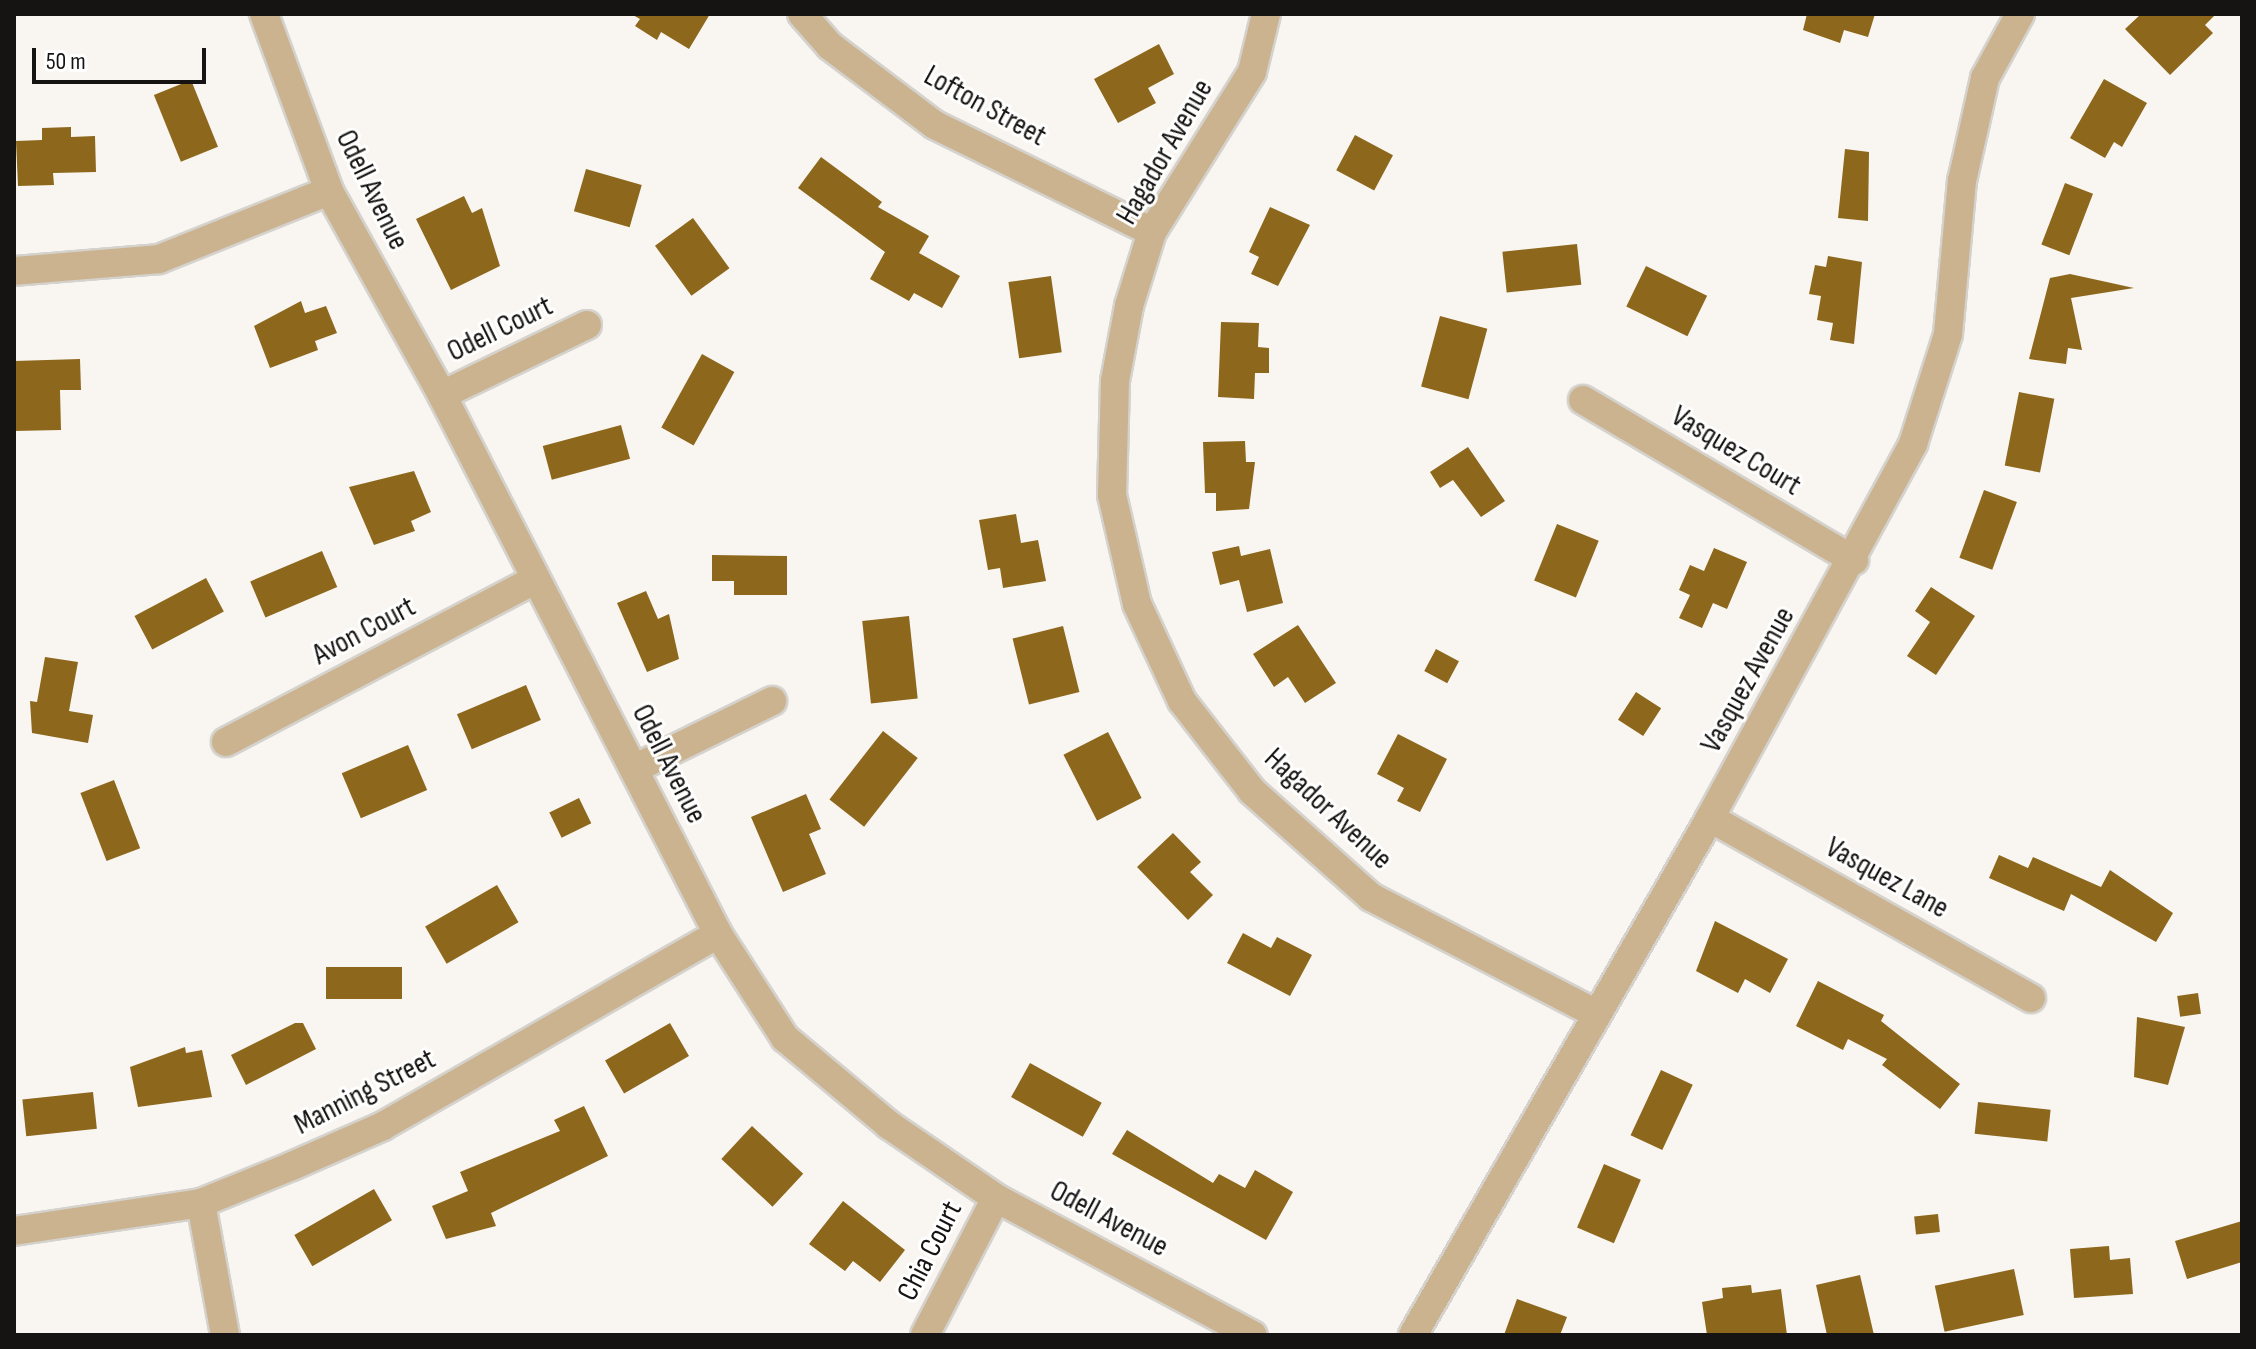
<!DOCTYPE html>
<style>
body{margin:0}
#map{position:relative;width:2256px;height:1349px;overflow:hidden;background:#f9f6f1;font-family:"Sofia Sans Condensed",sans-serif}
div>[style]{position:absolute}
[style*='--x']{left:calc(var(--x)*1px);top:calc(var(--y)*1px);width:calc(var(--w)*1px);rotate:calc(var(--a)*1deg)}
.building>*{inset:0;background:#8d671c;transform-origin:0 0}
.roads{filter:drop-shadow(2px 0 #d5d2cd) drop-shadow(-2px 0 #d5d2cd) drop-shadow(0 2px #d5d2cd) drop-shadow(0 -2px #d5d2cd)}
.minor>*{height:28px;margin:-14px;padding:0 14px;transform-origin:14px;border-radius:14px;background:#cab38e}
span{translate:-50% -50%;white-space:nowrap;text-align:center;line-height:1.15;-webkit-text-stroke:6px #fff;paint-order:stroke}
.street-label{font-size:30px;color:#151412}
.frame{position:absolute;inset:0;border:16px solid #151412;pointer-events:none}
.scale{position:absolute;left:32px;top:48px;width:174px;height:36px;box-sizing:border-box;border:4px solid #151412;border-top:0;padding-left:10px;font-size:24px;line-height:28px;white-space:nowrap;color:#151412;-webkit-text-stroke:6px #fff;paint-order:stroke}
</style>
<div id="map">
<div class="building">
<div style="clip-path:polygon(631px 14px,710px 14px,689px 49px,661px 32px,657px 40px,635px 26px,640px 19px)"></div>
<div style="clip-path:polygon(1807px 14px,1875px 14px,1868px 37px,1844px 30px,1840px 43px,1803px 30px)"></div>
<div style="clip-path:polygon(2141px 14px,2216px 14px,2205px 25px,2213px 33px,2170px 75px,2125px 29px)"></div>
<div style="clip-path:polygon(1159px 44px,1174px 74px,1148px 88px,1156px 103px,1118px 123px,1094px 79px)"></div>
<div style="clip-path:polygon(2104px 79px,2147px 103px,2122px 147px,2114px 142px,2105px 158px,2070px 138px)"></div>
<div style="left:191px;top:80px;width:72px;height:40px;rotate:68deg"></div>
<div style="clip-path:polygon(71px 127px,71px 137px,95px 136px,96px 172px,53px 173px,54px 185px,18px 186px,16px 141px,42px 140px,42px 128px)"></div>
<div style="left:1355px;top:135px;width:43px;height:40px;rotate:28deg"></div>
<div style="clip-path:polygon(1845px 149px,1869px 152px,1868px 221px,1838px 218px)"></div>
<div style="clip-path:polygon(821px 157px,882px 202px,878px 207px,929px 236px,919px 253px,960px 276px,942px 308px,914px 293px,909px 301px,870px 279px,885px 252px,798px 188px)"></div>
<div style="left:586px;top:169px;width:58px;height:44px;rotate:16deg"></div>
<div style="left:2065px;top:183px;width:30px;height:66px;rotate:21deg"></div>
<div style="clip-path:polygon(464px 196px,472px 213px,482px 208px,500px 266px,451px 290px,416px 219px)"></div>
<div style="clip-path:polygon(1270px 207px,1310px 225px,1278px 286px,1251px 274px,1259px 257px,1249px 252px)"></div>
<div style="left:693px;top:218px;width:62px;height:47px;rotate:54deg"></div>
<div style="left:1577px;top:244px;width:41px;height:75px;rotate:84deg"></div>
<div style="clip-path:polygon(1828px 256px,1862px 262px,1854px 344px,1830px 340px,1833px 323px,1817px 320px,1821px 296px,1809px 294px,1815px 265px,1826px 267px)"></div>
<div style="left:1646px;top:266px;width:68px;height:45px;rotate:26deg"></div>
<div style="clip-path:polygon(2070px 274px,2134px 288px,2071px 298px,2082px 350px,2068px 348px,2066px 364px,2029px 359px,2050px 278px)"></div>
<div style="left:1051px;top:276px;width:77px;height:43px;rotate:82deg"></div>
<div style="clip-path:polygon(301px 301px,305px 313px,326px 306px,337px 333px,315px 341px,318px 350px,270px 368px,254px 326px)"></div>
<div style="left:1440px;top:316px;width:49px;height:73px;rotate:15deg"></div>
<div style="clip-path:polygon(1221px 322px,1259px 323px,1258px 347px,1269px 348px,1269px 373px,1255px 373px,1254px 399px,1218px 397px)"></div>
<div style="left:702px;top:354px;width:37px;height:84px;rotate:29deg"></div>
<div style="clip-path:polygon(80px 359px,81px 390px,60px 390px,61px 430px,14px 431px,14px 361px)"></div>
<div style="left:2019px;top:392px;width:36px;height:75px;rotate:11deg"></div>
<div style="left:621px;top:425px;width:35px;height:81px;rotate:75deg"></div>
<div style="clip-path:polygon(1245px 441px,1246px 462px,1255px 462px,1249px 509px,1216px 511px,1216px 493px,1205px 493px,1203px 442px)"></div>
<div style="clip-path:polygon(1468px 447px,1505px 501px,1481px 517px,1453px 480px,1440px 488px,1430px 472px)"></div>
<div style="clip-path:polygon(414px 471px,431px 512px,411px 521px,415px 531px,374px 545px,349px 487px)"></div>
<div style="left:1984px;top:490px;width:35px;height:72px;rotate:20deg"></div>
<div style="clip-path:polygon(1016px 514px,1021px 543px,1038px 540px,1046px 581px,1003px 588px,1000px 568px,988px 570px,979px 520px)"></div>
<div style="left:1557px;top:524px;width:45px;height:61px;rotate:22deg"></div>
<div style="clip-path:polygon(1239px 546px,1241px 556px,1270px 549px,1283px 603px,1247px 612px,1239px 580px,1220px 585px,1212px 552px)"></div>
<div style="clip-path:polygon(1714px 548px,1747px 562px,1727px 609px,1713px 603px,1702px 628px,1679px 618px,1690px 595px,1679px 590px,1690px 565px,1704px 571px)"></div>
<div style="left:322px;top:551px;width:39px;height:78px;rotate:67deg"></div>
<div style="clip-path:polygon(712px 555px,787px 556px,787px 595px,734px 595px,734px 581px,712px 581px)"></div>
<div style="left:206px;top:578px;width:38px;height:81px;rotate:62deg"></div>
<div style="clip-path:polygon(1931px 587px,1975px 616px,1936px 675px,1907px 656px,1930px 622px,1915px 611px)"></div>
<div style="clip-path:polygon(646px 591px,658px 619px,669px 614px,679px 659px,647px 672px,617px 603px)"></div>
<div style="left:909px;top:616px;width:83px;height:47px;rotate:84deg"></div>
<div style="clip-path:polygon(1298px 625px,1336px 683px,1305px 703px,1288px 677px,1274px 687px,1253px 654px)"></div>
<div style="left:1063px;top:626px;width:68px;height:52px;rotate:76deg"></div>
<div style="left:1436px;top:649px;width:26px;height:25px;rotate:28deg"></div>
<div style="clip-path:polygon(45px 657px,78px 662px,69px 711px,93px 715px,88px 743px,32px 733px,30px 701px,37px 702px)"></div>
<div style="left:526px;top:685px;width:38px;height:75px;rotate:67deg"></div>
<div style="left:1636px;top:692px;width:30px;height:33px;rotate:33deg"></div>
<div style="left:883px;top:731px;width:44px;height:87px;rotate:38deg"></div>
<div style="left:1108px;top:732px;width:74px;height:50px;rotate:63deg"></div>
<div style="clip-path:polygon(1398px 734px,1447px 759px,1420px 812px,1397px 801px,1404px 788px,1377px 774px)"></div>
<div style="left:408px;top:745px;width:49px;height:72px;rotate:67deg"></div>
<div style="left:114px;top:780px;width:73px;height:36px;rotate:69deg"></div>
<div style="clip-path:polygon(806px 794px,821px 829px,809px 834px,826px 874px,783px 892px,751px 817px)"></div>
<div style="left:579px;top:798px;width:28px;height:33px;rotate:64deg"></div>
<div style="clip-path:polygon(1173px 833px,1201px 862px,1190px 872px,1213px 895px,1188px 920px,1137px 867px)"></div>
<div style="clip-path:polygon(1999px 855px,2028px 868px,2033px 857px,2101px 887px,2110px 870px,2173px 913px,2156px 942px,2071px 894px,2064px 911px,1989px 878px)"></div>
<div style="left:497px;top:885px;width:43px;height:83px;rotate:60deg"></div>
<div style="clip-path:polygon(1715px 921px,1788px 959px,1770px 993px,1745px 979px,1738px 993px,1696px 971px)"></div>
<div style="clip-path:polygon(1243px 933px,1271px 948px,1277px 937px,1312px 955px,1290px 996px,1227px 963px)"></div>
<div style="left:402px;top:967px;width:32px;height:76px;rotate:90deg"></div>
<div style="clip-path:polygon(1818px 981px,1884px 1015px,1881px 1021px,1960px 1084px,1940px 1109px,1882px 1065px,1887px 1059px,1848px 1039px,1843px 1050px,1796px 1026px)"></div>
<div style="left:2198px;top:993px;width:21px;height:21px;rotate:82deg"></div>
<div style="clip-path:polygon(2137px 1017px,2185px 1027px,2168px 1085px,2134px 1077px)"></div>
<div style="clip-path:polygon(295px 1023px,303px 1023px,316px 1049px,246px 1085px,231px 1055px)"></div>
<div style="left:670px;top:1023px;width:38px;height:75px;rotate:60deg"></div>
<div style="clip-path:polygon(185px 1047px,186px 1053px,202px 1050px,212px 1097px,138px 1107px,130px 1067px)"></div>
<div style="left:1030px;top:1063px;width:82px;height:39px;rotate:29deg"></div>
<div style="left:1661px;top:1070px;width:35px;height:72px;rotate:25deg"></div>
<div style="left:93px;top:1092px;width:37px;height:71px;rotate:84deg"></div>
<div style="left:1978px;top:1102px;width:73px;height:32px;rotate:6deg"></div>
<div style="clip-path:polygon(584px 1106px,608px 1156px,491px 1213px,496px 1226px,446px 1239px,432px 1206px,468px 1191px,460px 1172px,560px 1131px,554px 1120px)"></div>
<div style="left:752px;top:1126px;width:70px;height:45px;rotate:43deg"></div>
<div style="clip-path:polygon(1127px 1130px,1213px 1183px,1219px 1174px,1245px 1188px,1255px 1170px,1293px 1192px,1266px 1240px,1112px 1154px)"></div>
<div style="left:1604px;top:1164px;width:40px;height:69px;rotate:23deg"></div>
<div style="left:374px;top:1189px;width:36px;height:92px;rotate:60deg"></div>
<div style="clip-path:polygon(843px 1201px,905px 1250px,880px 1282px,853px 1261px,845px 1271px,809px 1244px)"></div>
<div style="left:1938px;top:1214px;width:18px;height:24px;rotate:84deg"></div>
<div style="clip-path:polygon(2242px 1221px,2242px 1262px,2187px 1279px,2175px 1241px)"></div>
<div style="clip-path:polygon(2109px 1246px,2110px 1260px,2130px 1258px,2133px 1294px,2074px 1298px,2070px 1249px)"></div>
<div style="left:2014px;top:1269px;width:47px;height:81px;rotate:78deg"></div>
<div style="clip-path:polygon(1860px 1275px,1874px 1335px,1827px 1335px,1816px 1285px)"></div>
<div style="clip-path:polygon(1751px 1285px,1752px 1293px,1781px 1289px,1787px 1335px,1707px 1335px,1702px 1302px,1723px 1298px,1722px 1288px)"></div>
<div style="clip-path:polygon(1517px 1299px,1567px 1317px,1560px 1335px,1504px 1335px)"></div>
</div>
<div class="roads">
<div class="minor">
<div style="--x:264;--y:14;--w:189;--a:69.8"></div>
<div style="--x:329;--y:191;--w:233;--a:61"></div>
<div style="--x:442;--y:395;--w:606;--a:62.88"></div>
<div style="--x:718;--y:934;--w:124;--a:57.2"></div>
<div style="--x:785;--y:1038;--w:136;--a:39.9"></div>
<div style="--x:889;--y:1125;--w:130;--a:34.3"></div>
<div style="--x:996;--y:1198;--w:291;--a:28.1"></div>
<div style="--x:802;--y:14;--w:43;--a:48.8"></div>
<div style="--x:830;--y:46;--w:131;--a:37"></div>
<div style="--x:935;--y:125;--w:242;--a:26.2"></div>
<div style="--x:1266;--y:14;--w:60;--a:103.6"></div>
<div style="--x:1252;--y:72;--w:189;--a:122"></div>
<div style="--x:1152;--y:232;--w:77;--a:107.3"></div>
<div style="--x:1129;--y:306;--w:76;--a:100.6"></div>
<div style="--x:1115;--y:381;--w:114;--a:91.5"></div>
<div style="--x:1112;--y:495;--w:112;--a:77.1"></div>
<div style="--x:1137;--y:604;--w:107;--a:65.1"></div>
<div style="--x:1182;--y:701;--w:114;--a:52.1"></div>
<div style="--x:1252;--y:791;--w:159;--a:41.7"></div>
<div style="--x:1371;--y:897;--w:250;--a:27.4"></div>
<div style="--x:14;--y:271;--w:145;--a:-4.7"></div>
<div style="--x:159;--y:259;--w:183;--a:-21.8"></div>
<div style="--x:442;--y:395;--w:161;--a:-25.8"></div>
<div style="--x:1583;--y:400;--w:315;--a:30.6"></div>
<div style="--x:226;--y:742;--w:347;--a:-27.7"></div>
<div style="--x:634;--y:769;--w:154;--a:-26.2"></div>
<div style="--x:1710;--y:818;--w:368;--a:29.3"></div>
<div style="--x:201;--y:1203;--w:134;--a:79.7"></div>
<div style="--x:14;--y:1231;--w:189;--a:-8.5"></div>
<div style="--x:201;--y:1203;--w:98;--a:-22.1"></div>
<div style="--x:292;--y:1166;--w:99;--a:-23.7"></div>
<div style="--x:383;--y:1126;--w:386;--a:-29.8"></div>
<div style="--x:925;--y:1335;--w:154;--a:-62.6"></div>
<div style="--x:1413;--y:1335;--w:596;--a:-60.12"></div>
<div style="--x:1710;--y:818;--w:426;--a:-61.5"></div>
<div style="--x:1913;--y:444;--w:115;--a:-72.3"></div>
<div style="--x:1948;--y:334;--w:154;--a:-84.8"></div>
<div style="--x:1962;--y:181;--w:106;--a:-77.4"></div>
<div style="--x:1985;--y:78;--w:73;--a:-61.3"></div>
</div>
</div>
<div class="street-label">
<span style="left:985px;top:106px;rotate:29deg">Lofton Street</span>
<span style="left:1165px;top:152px;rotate:-60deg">Hagador Avenue</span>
<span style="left:372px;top:190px;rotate:64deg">Odell Avenue</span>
<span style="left:500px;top:329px;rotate:-26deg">Odell Court</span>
<span style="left:1736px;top:451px;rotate:31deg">Vasquez Court</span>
<span style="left:364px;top:631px;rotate:-28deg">Avon Court</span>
<span style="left:1748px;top:680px;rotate:-61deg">Vasquez Avenue</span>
<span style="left:669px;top:764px;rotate:63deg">Odell Avenue</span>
<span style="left:1328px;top:809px;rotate:43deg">Hagador Avenue</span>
<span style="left:1887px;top:878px;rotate:29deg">Vasquez Lane</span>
<span style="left:365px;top:1092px;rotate:-27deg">Manning Street</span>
<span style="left:1109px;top:1219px;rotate:28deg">Odell Avenue</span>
<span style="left:930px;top:1251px;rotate:-63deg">Chia Court</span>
</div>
<div class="frame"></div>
<div class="scale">50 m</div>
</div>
